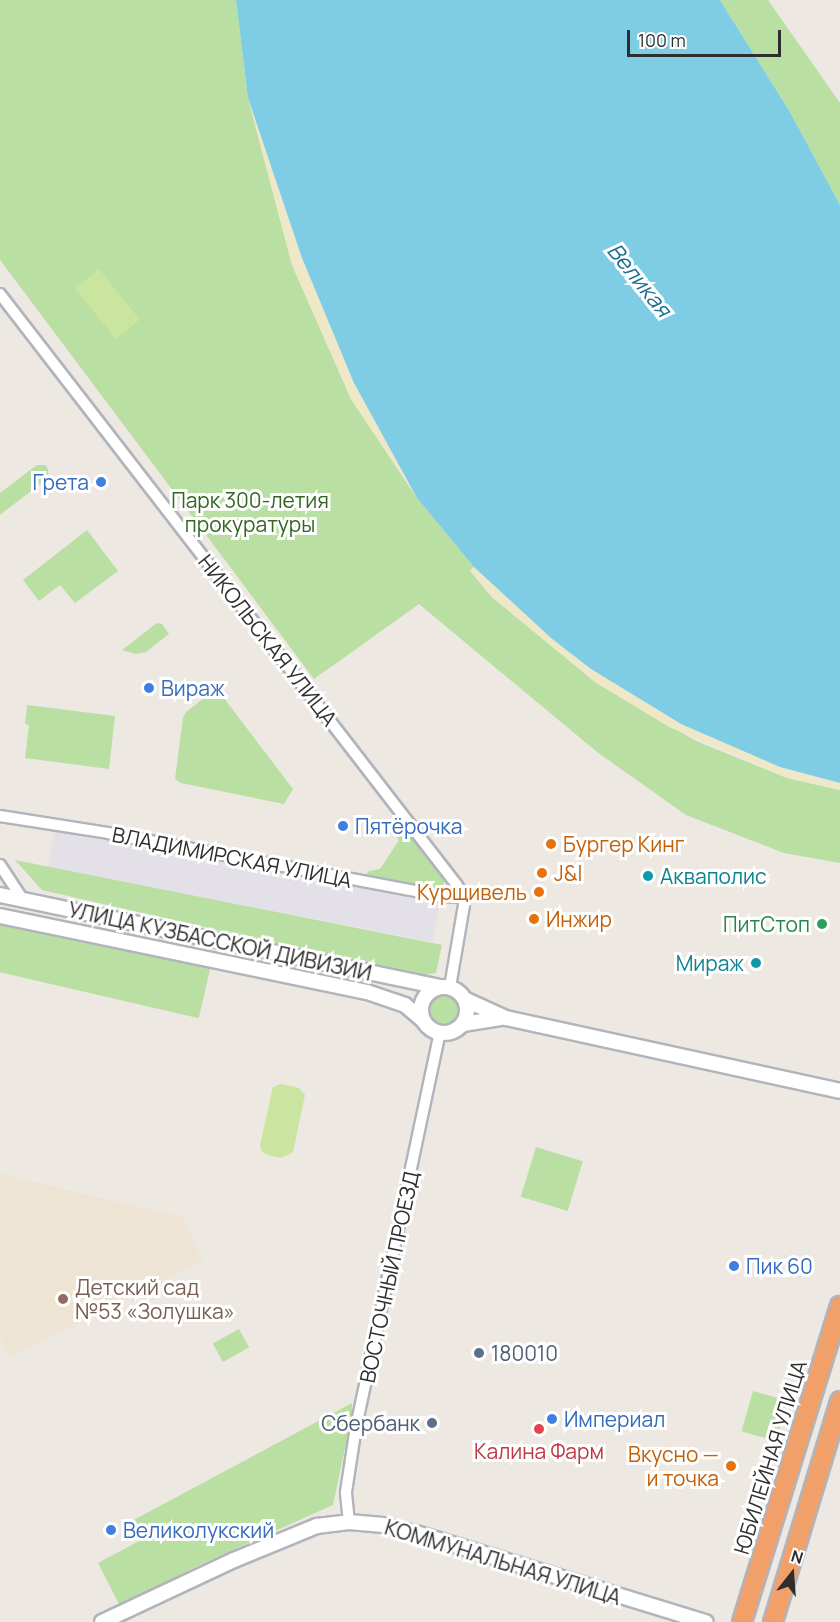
<!DOCTYPE html>
<meta charset="utf-8">
<style>
body{margin:0}
#map{position:relative;width:840px;height:1622px;overflow:hidden;background:#ede8e2;font-family:Manrope,sans-serif}
div>[style]{position:absolute}
[style*='--x']{left:calc(var(--x)*1px);top:calc(var(--y)*1px);width:calc(var(--w)*1px);rotate:calc(var(--a)*1deg)}
.industrial>*{inset:0;background:#e3e1e7;transform-origin:0 0}
.education>*{inset:0;background:#ede4d3}
.green>*{inset:0;background:#b9dfa3;transform-origin:0 0}
.round{border-radius:50%}
.sand>*{inset:0;background:#efe8c8}
.pitch>*{inset:0;background:#cae5a0;transform-origin:0 0}
.water>*{inset:0;background:#7fcde5}
.roads{filter:drop-shadow(2px 0 #b2b4bc) drop-shadow(-2px 0 #b2b4bc) drop-shadow(0 2px #b2b4bc) drop-shadow(0 -2px #b2b4bc)}
.street>*{height:10px;margin:-5px;padding:0 5px;transform-origin:5px;border-radius:5px;background:#fff}
.secondary>*{height:14px;margin:-7px;padding:0 7px;transform-origin:7px;border-radius:7px;background:#fff}
.secondary>.ring{margin:-7px;padding:0;box-sizing:content-box;background:none;border:14px solid #fff;border-radius:50%}
.highway>*{height:18px;margin:-9px;padding:0 9px;transform-origin:9px;border-radius:9px;background:#f1a069}
.dots>*{width:16px;height:16px;translate:-50% -50%;box-sizing:border-box;border:3px solid #fff;border-radius:50%}
span{translate:-50% -50%;white-space:nowrap;text-align:center;line-height:1.15;-webkit-text-stroke:6px #fff;paint-order:stroke}
.shop-label{font-size:21px;color:#366cbe}
.right{translate:-100% -50%;text-align:right}
.left{translate:0 -50%;text-align:left}
.park-label{font-size:21px;color:#326622}
.street-label{font-size:21px;color:#2e2e2e}
.food-label{font-size:21px;color:#c56008}
.culture-label{font-size:21px;color:#0d838f}
.leisure-label{font-size:21px;color:#27864d}
.education-label{font-size:21px;color:#785e54}
.service-label{font-size:21px;color:#4e5e75}
.health-label{font-size:21px;color:#be3a42}
.water-label{font-size:22px;color:#1a6e95;font-style:italic}
.north{position:absolute;left:762px;top:1544px;width:60px;height:60px;-webkit-text-stroke:4px #fff;paint-order:stroke;rotate:17deg;font-size:16px;font-weight:700;line-height:24px;text-align:center;color:#2e2e2e}
.north::after{content:'';display:block;margin:auto;width:21px;height:27px;background:#2e2e2e;clip-path:polygon(50% 0,100% 100%,50% 72%,0 100%)}
.scale{position:absolute;left:627px;top:30px;width:154px;height:27px;box-sizing:border-box;border:3px solid #2e2e2e;border-top:0;padding-left:8px;font-size:18px;line-height:21px;white-space:nowrap;color:#2e2e2e;-webkit-text-stroke:4px #fff;paint-order:stroke}
</style>
<div id="map">
<div class="industrial">
<div style="left:55px;top:829px;width:392px;height:39px;rotate:11deg"></div>
</div>
<div class="education">
<div style="clip-path:polygon(0 1174px,182px 1217px,203px 1260px,10px 1357px,0 1338px)"></div>
</div>
<div class="green">
<div style="clip-path:polygon(0 0,236px 0,248px 98px,292px 265px,351px 399px,417px 498px,474px 567px,470px 571px,492px 597px,595px 682px,696px 741px,787px 778px,840px 790px,840px 863px,784px 853px,686px 815px,597px 752px,419px 604px,314px 679px,0 260px)"></div>
<div style="clip-path:polygon(720px 0,768px 0,840px 103px,840px 205px,790px 112px)"></div>
<div style="clip-path:polygon(37px 465px,45px 465px,48px 469px,48px 478px,0 515px,0 493px)"></div>
<div style="clip-path:polygon(87px 530px,118px 571px,75px 603px,60px 585px,39px 601px,23px 580px)"></div>
<div style="clip-path:polygon(157px 623px,162px 624px,169px 634px,146px 652px,136px 654px,122px 650px)"></div>
<div style="clip-path:polygon(213px 691px,220px 693px,293px 789px,284px 804px,181px 783px,175px 779px,183px 718px,186px 712px)"></div>
<div style="clip-path:polygon(27px 705px,115px 716px,109px 769px,25px 758px,29px 725px,25px 724px)"></div>
<div style="clip-path:polygon(398px 828px,404px 828px,444px 877px,444px 885px,439px 890px,366px 875px,369px 871px,380px 869px,399px 840px,394px 834px)"></div>
<div style="clip-path:polygon(15px 860px,442px 945px,436px 973px,418px 976px,42px 890px)"></div>
<div style="left:0;top:919px;width:216px;height:52px;rotate:13deg"></div>
<div class="round" style="left:427px;top:993px;width:34px;height:34px"></div>
<div style="left:536px;top:1147px;width:49px;height:52px;rotate:17deg"></div>
<div style="left:239px;top:1329px;width:21px;height:30px;rotate:61deg"></div>
<div style="left:753px;top:1391px;width:36px;height:42px;rotate:16deg"></div>
<div style="clip-path:polygon(352px 1403px,352px 1415px,333px 1505px,195px 1567px,120px 1606px,98px 1563px,139px 1541px,128px 1523px)"></div>
</div>
<div class="sand">
<div style="clip-path:polygon(248px 98px,302px 258px,354px 383px,417px 498px,351px 399px,292px 265px)"></div>
<div style="clip-path:polygon(474px 567px,551px 638px,591px 669px,681px 724px,780px 767px,840px 783px,840px 790px,787px 778px,669px 727px,595px 682px,549px 644px,492px 597px,470px 570px)"></div>
</div>
<div class="pitch">
<div style="left:99px;top:269px;width:65px;height:31px;rotate:51deg"></div>
<div style="clip-path:polygon(281px 1084px,299px 1088px,305px 1095px,293px 1152px,281px 1158px,268px 1155px,262px 1152px,260px 1145px,273px 1087px)"></div>
</div>
<div class="water">
<div style="clip-path:polygon(236px 0,720px 0,790px 112px,840px 205px,840px 783px,780px 767px,681px 724px,591px 669px,551px 638px,474px 567px,417px 498px,354px 383px,302px 258px,248px 98px)"></div>
</div>
<div class="roads">
<div class="street">
<div style="--x:0;--y:294;--w:746;--a:52.3"></div>
<div style="--x:456;--y:884;--w:15;--a:58"></div>
<div style="--x:464;--y:897;--w:8;--a:90"></div>
<div style="--x:464;--y:905;--w:83;--a:99.7"></div>
<div style="--x:0;--y:816;--w:109;--a:8.9"></div>
<div style="--x:108;--y:833;--w:339;--a:10.7"></div>
<div style="--x:441;--y:896;--w:23;--a:2"></div>
<div style="--x:0;--y:865;--w:42;--a:56.7"></div>
<div style="--x:349;--y:1522;--w:30;--a:-96"></div>
<div style="--x:346;--y:1492;--w:66;--a:-81.3"></div>
<div style="--x:356;--y:1427;--w:403;--a:-78"></div>
</div>
<div class="secondary">
<div style="--x:0;--y:895;--w:450;--a:11.8"></div>
<div style="--x:0;--y:916;--w:375;--a:11.7"></div>
<div style="--x:367;--y:992;--w:40;--a:18.9"></div>
<div style="--x:405;--y:1005;--w:23;--a:40"></div>
<div class="ring" style="left:421px;top:987px;width:32px;height:32px"></div>
<div style="--x:466;--y:1000;--w:44;--a:24.2"></div>
<div style="--x:506;--y:1018;--w:342;--a:12.3"></div>
<div style="--x:463;--y:1024;--w:38;--a:-9"></div>
<div style="--x:102;--y:1622;--w:146;--a:-25.2"></div>
<div style="--x:234;--y:1560;--w:90;--a:-22.3"></div>
<div style="--x:317;--y:1526;--w:32;--a:-7"></div>
<div style="--x:349;--y:1522;--w:34;--a:5"></div>
<div style="--x:383;--y:1525;--w:34;--a:14"></div>
<div style="--x:416;--y:1533;--w:303;--a:17.1"></div>
</div>
<div class="highway">
<div style="--x:742;--y:1622;--w:331;--a:-72.8"></div>
<div style="--x:773;--y:1622;--w:231;--a:-73.1"></div>
</div>
</div>
<div class="dots">
<div style="left:101px;top:482px;background:#3f7fe0"></div>
<div style="left:149px;top:688px;background:#3f7fe0"></div>
<div style="left:343px;top:826px;background:#3f7fe0"></div>
<div style="left:551px;top:844px;background:#e8710a"></div>
<div style="left:542px;top:873px;background:#e8710a"></div>
<div style="left:648px;top:876px;background:#0f9aa8"></div>
<div style="left:539px;top:892px;background:#e8710a"></div>
<div style="left:534px;top:919px;background:#e8710a"></div>
<div style="left:822px;top:924px;background:#2e9e5b"></div>
<div style="left:756px;top:963px;background:#0f9aa8"></div>
<div style="left:734px;top:1266px;background:#3f7fe0"></div>
<div style="left:63px;top:1299px;background:#8d6e63"></div>
<div style="left:479px;top:1353px;background:#5c6f8a"></div>
<div style="left:552px;top:1419px;background:#3f7fe0"></div>
<div style="left:432px;top:1423px;background:#5c6f8a"></div>
<div style="left:539px;top:1429px;background:#e0444e"></div>
<div style="left:731px;top:1466px;background:#e8710a"></div>
<div style="left:111px;top:1530px;background:#3f7fe0"></div>
</div>
<div class="shop-label">
<span class="right" style="left:89px;top:482px">Грета</span>
<span class="left" style="left:161px;top:688px">Вираж</span>
<span class="left" style="left:355px;top:826px">Пятёрочка</span>
<span class="left" style="left:746px;top:1266px">Пик 60</span>
<span class="left" style="left:564px;top:1419px">Империал</span>
<span class="left" style="left:123px;top:1530px">Великолукский</span>
</div>
<div class="park-label">
<span style="left:250px;top:512px">Парк 300-летия<br>прокуратуры</span>
</div>
<div class="street-label">
<span style="left:268px;top:640px;rotate:52deg">НИКОЛЬСКАЯ УЛИЦА</span>
<span style="left:232px;top:857px;rotate:11deg">ВЛАДИМИРСКАЯ УЛИЦА</span>
<span style="left:220px;top:941px;rotate:12deg">УЛИЦА КУЗБАССКОЙ ДИВИЗИИ</span>
<span style="left:389px;top:1277px;rotate:-78deg">ВОСТОЧНЫЙ ПРОЕЗД</span>
<span style="left:770px;top:1457px;rotate:-73deg">ЮБИЛЕЙНАЯ УЛИЦА</span>
<span style="left:503px;top:1562px;rotate:17deg">КОММУНАЛЬНАЯ УЛИЦА</span>
</div>
<div class="food-label">
<span class="left" style="left:563px;top:844px">Бургер Кинг</span>
<span class="left" style="left:554px;top:873px">J&amp;I</span>
<span class="right" style="left:527px;top:892px">Курщивель</span>
<span class="left" style="left:546px;top:919px">Инжир</span>
<span class="right" style="left:719px;top:1466px">Вкусно —<br>и точка</span>
</div>
<div class="culture-label">
<span class="left" style="left:660px;top:876px">Акваполис</span>
<span class="right" style="left:744px;top:963px">Мираж</span>
</div>
<div class="leisure-label">
<span class="right" style="left:810px;top:924px">ПитСтоп</span>
</div>
<div class="education-label">
<span class="left" style="left:75px;top:1299px">Детский сад<br>№53 «Золушка»</span>
</div>
<div class="service-label">
<span class="left" style="left:491px;top:1353px">180010</span>
<span class="right" style="left:420px;top:1423px">Сбербанк</span>
</div>
<div class="health-label">
<span style="left:539px;top:1451px">Калина Фарм</span>
</div>
<div class="water-label">
<span style="left:639px;top:280px;rotate:51deg">Великая</span>
</div>
<div class="north">N</div>
<div class="scale">100 m</div>
</div>
